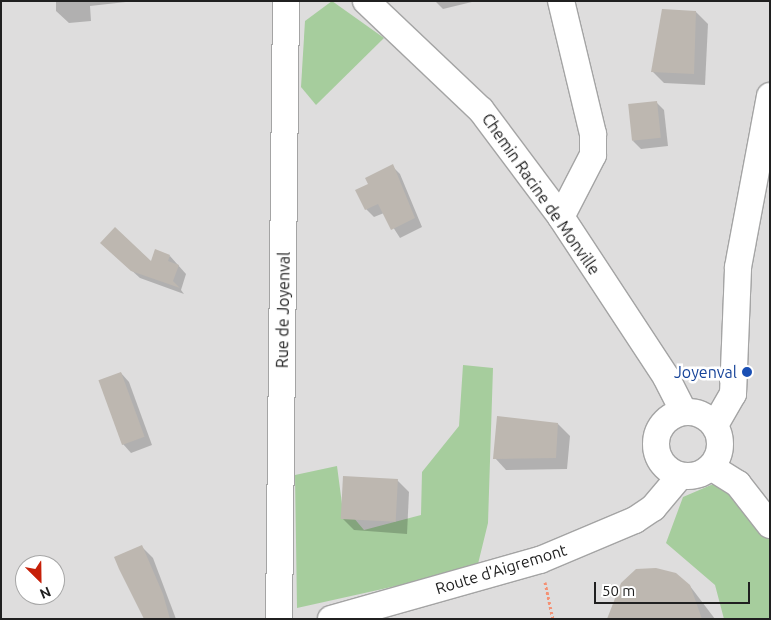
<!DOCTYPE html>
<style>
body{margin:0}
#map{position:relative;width:771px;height:620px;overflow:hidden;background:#f0eee7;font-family:Ubuntu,sans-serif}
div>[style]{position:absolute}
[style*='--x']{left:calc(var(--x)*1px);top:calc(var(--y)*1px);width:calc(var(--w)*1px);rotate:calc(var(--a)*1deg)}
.residential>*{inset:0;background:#dedddd}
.forest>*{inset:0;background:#a6cd9d}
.shadow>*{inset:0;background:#0003}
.building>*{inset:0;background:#bdb7b0;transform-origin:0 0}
.path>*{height:3px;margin-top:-1.5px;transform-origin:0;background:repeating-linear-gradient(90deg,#f49174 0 2.5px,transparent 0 5px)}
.roads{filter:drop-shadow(1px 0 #a4a4a4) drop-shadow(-1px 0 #a4a4a4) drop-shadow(0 1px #a4a4a4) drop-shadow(0 -1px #a4a4a4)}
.minor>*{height:26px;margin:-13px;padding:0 13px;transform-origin:13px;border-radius:13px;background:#fff}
.minor>.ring{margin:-13px;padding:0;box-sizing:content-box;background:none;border:26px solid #fff;border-radius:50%}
.dots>*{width:14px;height:14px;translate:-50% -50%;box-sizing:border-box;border:2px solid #fff;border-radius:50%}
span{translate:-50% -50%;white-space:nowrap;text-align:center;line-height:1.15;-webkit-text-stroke:5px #fff;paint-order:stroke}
.street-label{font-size:16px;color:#202020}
.transit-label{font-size:16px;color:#164399}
.right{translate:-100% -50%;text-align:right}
.frame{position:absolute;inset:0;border:2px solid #202020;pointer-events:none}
.north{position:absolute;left:15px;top:555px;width:50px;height:50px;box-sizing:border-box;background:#fff;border:1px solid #a6a6a6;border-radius:50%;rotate:157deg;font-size:14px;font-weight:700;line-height:20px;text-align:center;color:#202020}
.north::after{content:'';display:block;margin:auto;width:18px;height:22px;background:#c62009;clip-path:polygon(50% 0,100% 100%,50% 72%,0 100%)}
.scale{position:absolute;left:594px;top:582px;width:156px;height:22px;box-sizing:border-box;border:2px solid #202020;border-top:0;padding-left:6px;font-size:15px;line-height:18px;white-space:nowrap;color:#202020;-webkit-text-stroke:4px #fff;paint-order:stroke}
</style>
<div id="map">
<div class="residential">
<div style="clip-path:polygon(evenodd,1px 1px,770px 1px,770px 619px,1px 619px,1px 1px,25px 565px,55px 565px,55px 595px,25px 595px,25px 565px)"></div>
</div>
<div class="forest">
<div style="clip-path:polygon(332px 1px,384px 38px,316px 105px,301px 87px,305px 21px)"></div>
<div style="clip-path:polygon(463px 365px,493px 368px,488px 523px,477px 568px,297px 608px,295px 475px,337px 466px,342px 504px,364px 530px,421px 515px,422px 472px,459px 426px)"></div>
<div style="clip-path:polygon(725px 479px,770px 533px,770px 619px,724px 619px,715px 585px,666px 543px,683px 497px)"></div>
</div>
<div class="shadow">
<div style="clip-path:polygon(56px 1px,135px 1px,90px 6px,91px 21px,69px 23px,56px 11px)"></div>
<div style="clip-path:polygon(435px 1px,476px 1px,443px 9px)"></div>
<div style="clip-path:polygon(696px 12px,708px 24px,705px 85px,664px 83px,652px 71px)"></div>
<div style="clip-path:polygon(656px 102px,664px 110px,668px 146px,641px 149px,633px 141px)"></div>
<div style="clip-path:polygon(392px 166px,400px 174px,422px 227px,400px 238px,384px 213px,374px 217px,366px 209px,369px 185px)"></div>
<div style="clip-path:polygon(110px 251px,151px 263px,170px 256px,186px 274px,181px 290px,184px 294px,140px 278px)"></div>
<div style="clip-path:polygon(121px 373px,129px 382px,152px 445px,131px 453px,123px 444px)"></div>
<div style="clip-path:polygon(558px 424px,570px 436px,567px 469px,506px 470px,495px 458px)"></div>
<div style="clip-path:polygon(397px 480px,409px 492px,407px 534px,354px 530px,342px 518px)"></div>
<div style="clip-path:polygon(141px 546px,153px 558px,176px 619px,145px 619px)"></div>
<div style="clip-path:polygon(690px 586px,715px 619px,610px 619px)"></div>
</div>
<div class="building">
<div style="clip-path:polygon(662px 9px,696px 11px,694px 74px,651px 72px)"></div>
<div style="left:657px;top:101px;width:37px;height:29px;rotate:84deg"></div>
<div style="clip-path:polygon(393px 164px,415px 218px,391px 230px,378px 204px,365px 210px,355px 190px,368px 184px,365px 178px)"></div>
<div style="clip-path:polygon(115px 227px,151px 261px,155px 249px,170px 255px,168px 261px,179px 265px,173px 281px,180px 288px,131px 271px,100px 243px)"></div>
<div style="left:121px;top:372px;width:69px;height:24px;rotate:70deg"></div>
<div style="clip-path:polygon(497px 416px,558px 423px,556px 458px,493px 459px)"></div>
<div style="left:343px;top:476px;width:55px;height:43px;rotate:3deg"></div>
<div style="clip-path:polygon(142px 545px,163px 594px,170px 619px,144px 619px,119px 569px,114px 557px)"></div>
<div style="clip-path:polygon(656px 568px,676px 573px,690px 585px,702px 619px,607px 619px,621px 583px,636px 569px)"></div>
</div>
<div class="path">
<div style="--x:545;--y:582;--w:38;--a:78"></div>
</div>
<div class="roads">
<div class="minor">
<div style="--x:366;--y:1;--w:158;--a:43.5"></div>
<div style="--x:481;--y:110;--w:134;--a:53.2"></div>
<div style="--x:561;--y:217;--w:191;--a:56.7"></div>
<div style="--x:666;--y:377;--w:39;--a:63"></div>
<div style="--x:561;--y:217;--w:70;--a:-62.7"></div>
<div style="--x:593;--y:155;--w:21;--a:-90"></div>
<div style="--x:593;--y:134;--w:137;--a:-103.5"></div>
<div class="ring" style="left:656px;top:412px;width:38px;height:38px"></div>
<div style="--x:715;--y:425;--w:36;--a:-60"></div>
<div style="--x:733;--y:394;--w:127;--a:-87.7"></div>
<div style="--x:738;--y:267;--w:174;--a:-79.4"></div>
<div style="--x:711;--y:467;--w:32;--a:32"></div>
<div style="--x:738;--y:484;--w:52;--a:52"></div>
<div style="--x:279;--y:619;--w:618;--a:-89.35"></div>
<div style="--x:331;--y:619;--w:217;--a:-15.8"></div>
<div style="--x:540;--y:560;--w:103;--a:-22.8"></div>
<div style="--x:635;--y:520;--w:22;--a:-34"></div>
<div style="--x:653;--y:508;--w:42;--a:-49.8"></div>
</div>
</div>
<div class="dots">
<div style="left:747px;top:372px;background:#1a4fb4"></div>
</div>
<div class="street-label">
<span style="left:541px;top:194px;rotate:55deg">Chemin Racine de Monville</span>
<span style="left:283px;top:310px;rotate:-89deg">Rue de Joyenval</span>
<span style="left:501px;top:569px;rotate:-17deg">Route d'Aigremont</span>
</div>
<div class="transit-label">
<span class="right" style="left:737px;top:372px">Joyenval</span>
</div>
<div class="frame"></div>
<div class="north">N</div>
<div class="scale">50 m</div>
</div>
